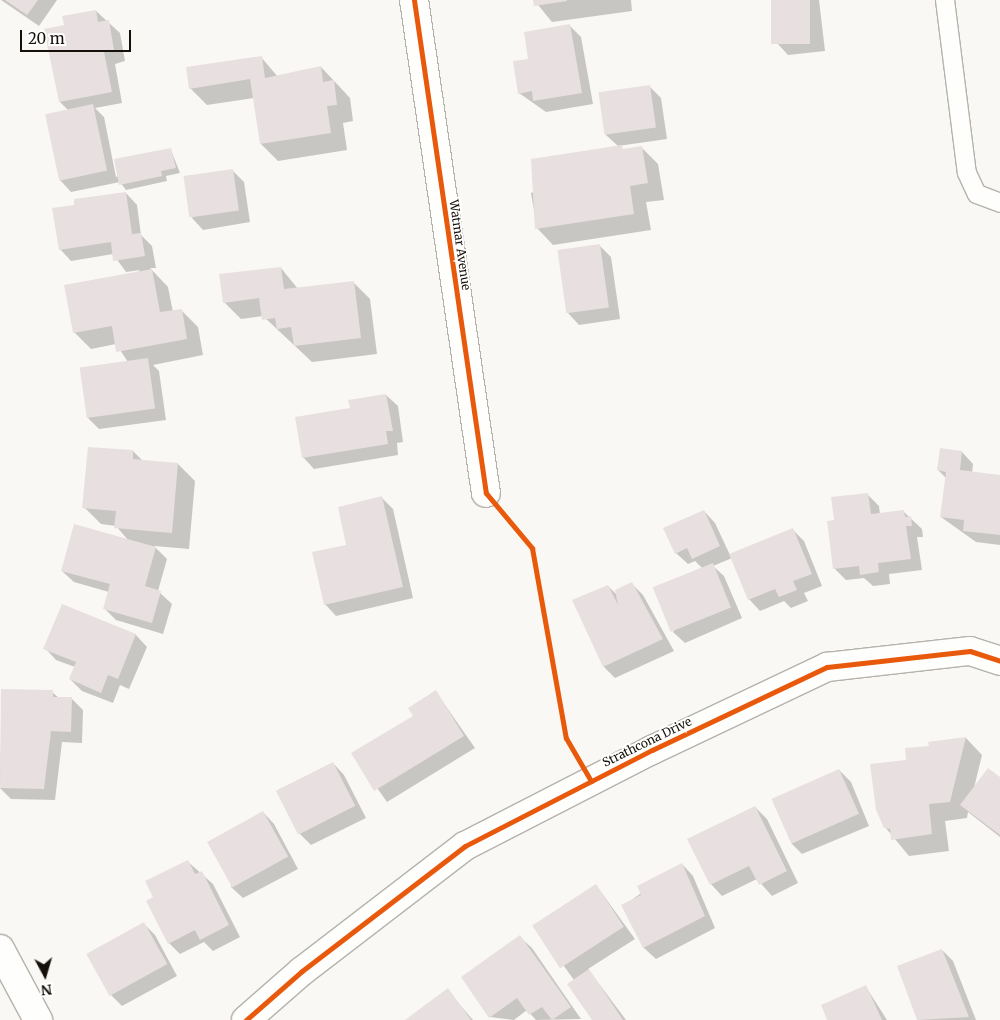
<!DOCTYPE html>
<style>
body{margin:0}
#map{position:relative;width:1000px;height:1020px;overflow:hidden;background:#faf8f4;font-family:Merriweather,serif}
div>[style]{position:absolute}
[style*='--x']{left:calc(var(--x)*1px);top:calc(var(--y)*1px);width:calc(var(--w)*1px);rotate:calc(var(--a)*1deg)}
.shadow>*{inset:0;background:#0003}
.building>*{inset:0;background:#e8dfe1;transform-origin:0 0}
.roads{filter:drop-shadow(1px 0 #b5b2ac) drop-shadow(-1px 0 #b5b2ac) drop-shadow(0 1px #b5b2ac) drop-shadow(0 -1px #b5b2ac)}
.lane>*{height:18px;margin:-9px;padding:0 9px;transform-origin:9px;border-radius:9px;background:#fefefd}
.street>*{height:28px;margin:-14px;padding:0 14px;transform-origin:14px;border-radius:14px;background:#fefefd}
.cycleway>*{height:5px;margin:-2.5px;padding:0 2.5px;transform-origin:2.5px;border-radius:2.5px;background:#e8590c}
span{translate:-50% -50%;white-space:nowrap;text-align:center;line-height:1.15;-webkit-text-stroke:4px #fff;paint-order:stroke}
.street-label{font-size:12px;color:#151009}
.north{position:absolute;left:20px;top:950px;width:50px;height:50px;-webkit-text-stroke:4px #fff;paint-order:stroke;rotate:174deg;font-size:14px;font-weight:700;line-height:20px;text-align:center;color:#151009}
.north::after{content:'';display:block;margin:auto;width:18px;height:22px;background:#151009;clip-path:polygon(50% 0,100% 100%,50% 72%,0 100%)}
.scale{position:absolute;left:20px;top:30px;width:111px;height:22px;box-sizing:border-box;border:2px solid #151009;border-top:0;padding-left:6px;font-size:15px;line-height:18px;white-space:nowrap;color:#151009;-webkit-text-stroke:4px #fff;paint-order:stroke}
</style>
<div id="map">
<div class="shadow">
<div style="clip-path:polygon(1px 0,57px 0,39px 26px)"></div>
<div style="clip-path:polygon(534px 0,631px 0,632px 11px,552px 22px)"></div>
<div style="clip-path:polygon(772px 0,819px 0,825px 51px,788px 55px,777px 43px)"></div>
<div style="clip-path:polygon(96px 11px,120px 33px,125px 61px,115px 64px,122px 103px,95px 108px,104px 117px,116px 177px,171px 150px,180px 173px,166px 176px,167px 181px,126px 190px,120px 182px,71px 192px,60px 180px,69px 111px,60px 102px,66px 26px)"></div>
<div style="clip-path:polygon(570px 26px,581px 37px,593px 104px,546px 112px,519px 93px,530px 60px)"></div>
<div style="clip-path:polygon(261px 57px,278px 77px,321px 67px,337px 84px,350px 98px,353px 121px,343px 123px,347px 150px,278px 161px,261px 144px,254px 98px,207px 105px,190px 88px)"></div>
<div style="clip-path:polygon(650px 87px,661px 98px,667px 139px,618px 146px,606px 135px,600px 94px)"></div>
<div style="clip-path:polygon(641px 147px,658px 164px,664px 200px,646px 202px,651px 230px,553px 245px,537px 228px,531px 193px)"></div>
<div style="clip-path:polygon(232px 170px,244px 182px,250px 222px,203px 230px,192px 218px)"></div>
<div style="clip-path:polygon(126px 193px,137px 205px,141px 235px,152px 246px,156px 268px,150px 268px,168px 287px,173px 312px,181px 310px,198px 327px,203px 355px,153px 365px,159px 371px,166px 420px,99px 429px,88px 418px,128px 362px,116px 344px,91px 349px,74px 332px,140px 270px,126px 272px,113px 254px,71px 261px,60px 249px,76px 206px)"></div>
<div style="clip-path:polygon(599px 245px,611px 257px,620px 319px,579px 325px,568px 313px)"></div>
<div style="clip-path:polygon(281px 268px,298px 289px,353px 282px,370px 299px,377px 354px,312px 362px,263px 316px,241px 319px,224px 302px)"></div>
<div style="clip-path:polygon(386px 395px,398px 406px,403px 442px,397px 443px,398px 455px,314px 469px,303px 457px,351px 409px)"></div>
<div style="clip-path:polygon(133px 451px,143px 461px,178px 464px,195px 481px,189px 549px,154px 546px,167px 559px,158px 591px,172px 604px,163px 634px,116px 620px,104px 608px,109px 592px,74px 582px,62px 571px,128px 540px,116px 526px,101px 524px,84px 507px)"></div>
<div style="clip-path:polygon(962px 452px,973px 464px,972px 473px,1000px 477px,1000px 545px,976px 542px,941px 517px,946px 478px,938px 470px)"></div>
<div style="clip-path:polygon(867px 494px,879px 506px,880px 515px,904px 512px,922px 529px,923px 537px,917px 537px,922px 570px,889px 574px,890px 584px,873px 586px,864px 578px,846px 580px,835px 569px,836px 521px)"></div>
<div style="clip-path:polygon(382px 498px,393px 509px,413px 598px,336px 616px,325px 604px,348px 546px)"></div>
<div style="clip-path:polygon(704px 511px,715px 523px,730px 555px,792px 529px,804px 541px,822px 586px,804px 593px,808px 601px,791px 608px,784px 601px,760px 611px,749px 599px,732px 558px,713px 566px,724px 576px,742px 618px,685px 643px,673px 632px,703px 569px,695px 561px,688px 564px,676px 553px)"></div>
<div style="clip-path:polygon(631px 583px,643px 595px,674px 651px,615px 678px,604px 667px,608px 586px,617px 595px)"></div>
<div style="clip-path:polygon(63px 605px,136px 635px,147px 647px,129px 689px,120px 685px,113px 703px,82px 691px,70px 679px,75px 667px,56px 660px,45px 648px)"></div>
<div style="clip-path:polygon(2px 690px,52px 692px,59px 698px,71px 698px,83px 710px,82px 743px,62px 742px,55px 800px,11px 799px,0 788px)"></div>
<div style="clip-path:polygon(436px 692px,475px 748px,387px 802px,353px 754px,415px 716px)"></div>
<div style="clip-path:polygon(966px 738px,982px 755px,974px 788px,1000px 778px,1000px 837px,968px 812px,967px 818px,945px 821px,949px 851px,909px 856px,885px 827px,907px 761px,930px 747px,929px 743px)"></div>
<div style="clip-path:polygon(333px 763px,344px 775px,366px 818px,311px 845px,300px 834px,278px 790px)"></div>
<div style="clip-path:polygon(839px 770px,851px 782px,869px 826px,802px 854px,791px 843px)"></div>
<div style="clip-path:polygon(755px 807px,767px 819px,798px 883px,772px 896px,757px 879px,722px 896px,711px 884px)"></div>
<div style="clip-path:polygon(263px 812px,274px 824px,298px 869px,243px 898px,231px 887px)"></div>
<div style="clip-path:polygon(187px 861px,213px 884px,240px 937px,213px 951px,204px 942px,180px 954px,169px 943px,155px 898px)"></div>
<div style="clip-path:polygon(682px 864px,693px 876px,715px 928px,656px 959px,644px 948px,623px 906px)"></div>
<div style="clip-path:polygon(596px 885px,635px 939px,588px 969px,626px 1020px,594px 1020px,574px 980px,534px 925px)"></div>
<div style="clip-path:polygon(144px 924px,155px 935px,177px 976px,122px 1006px,111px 995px)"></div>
<div style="clip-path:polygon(520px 937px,532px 948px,581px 1019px,536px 1020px,527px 1010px,514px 1020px,490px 1017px)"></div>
<div style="clip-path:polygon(942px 950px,953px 961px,976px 1020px,919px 1020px,898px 967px)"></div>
<div style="clip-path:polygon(866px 987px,887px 1020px,829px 1020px)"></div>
<div style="clip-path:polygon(447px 990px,473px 1020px,407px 1020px)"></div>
</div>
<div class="building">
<div style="clip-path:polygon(5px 0,38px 0,27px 15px)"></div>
<div style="clip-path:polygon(533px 0,567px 0,567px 1px,534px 6px)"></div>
<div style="left:771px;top:0;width:39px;height:44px"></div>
<div style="clip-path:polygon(96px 10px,98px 22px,109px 20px,114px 50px,104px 52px,112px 92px,59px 102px,44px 29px,64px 25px,62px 16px)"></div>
<div style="clip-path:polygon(570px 24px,582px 93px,533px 101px,532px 91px,518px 94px,513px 61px,528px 59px,524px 32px)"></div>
<div style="clip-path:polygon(262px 56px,265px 78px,321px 66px,323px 82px,334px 80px,337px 105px,327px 106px,331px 133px,260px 144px,250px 79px,189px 89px,186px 67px)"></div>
<div style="left:650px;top:85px;width:43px;height:52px;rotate:82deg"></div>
<div style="left:93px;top:104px;width:68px;height:49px;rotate:78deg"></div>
<div style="clip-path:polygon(622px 145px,623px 149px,642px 146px,648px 183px,630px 186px,634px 214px,535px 229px,531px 159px)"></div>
<div style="clip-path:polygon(171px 148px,176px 168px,161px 171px,162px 176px,119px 185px,114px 159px)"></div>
<div style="left:233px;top:169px;width:42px;height:50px;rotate:82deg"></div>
<div style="clip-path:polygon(126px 192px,132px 234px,141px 233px,145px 256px,113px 261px,111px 242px,59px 250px,52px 208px,74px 205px,74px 199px)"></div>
<div style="left:600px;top:244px;width:64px;height:43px;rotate:82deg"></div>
<div style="clip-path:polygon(281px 267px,284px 289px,354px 281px,361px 338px,294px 346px,291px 327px,277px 329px,275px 318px,262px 320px,259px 298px,223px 303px,219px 274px)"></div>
<div style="clip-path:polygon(152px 269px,160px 312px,182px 309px,187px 339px,116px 352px,112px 326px,73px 333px,64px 285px)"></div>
<div style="left:148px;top:358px;width:51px;height:69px;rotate:82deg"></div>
<div style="clip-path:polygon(386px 394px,393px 431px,386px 431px,388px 444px,302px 458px,295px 417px,350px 408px,348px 400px)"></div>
<div style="clip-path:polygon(88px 447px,133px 450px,133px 459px,178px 463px,172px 533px,114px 528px,116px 511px,82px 508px)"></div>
<div style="clip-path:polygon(940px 448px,962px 451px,960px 470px,1000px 475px,1000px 535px,963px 531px,964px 520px,940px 517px,946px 472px,937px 470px)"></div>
<div style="clip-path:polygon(868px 493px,871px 514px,904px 510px,905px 517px,911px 516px,912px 526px,906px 526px,911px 559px,878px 563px,879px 572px,860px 575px,859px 566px,833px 569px,827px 521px,834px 520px,831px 497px)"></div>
<div style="clip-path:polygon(382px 496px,403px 587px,324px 605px,312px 552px,346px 545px,338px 507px)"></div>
<div style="clip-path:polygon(704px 510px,720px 546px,692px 559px,687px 548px,675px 554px,663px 528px)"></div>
<div style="clip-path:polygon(74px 524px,156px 547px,145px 586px,161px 591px,152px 623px,103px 609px,110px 584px,61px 571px)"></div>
<div style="clip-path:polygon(793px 528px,812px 574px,793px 581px,797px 590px,779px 597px,775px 589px,748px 600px,729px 554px)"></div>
<div style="left:713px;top:563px;width:48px;height:65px;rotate:68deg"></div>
<div style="clip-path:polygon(632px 582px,663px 639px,603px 667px,572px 600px,608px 585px,618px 605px,615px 590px)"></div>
<div style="clip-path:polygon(62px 604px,136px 634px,118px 679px,108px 675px,101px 693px,69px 679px,76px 662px,43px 649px)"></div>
<div style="clip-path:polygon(1px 689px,53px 690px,53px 697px,72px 697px,71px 732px,51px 731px,44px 789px,0 788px)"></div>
<div style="clip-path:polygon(436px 690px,464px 736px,374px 791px,351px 753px,413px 716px,408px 708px)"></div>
<div style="clip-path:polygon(966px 737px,950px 802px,929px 804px,932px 834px,891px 840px,890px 829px,884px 828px,876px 810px,870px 764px,906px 760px,905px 748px,929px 746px,928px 742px)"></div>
<div style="left:333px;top:762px;width:49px;height:64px;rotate:63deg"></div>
<div style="clip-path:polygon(988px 768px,1000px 777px,1000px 835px,960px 805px)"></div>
<div style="left:839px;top:769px;width:49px;height:74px;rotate:66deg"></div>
<div style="clip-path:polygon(755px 806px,787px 871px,759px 885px,749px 866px,710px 885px,687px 839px)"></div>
<div style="left:263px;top:811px;width:52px;height:64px;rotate:61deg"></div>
<div style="clip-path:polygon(188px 860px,195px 874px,202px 871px,229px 925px,200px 940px,195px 930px,168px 944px,146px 901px,153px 897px,145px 881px)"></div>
<div style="clip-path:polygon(682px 863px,705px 916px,643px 948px,621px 905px,641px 895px,637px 886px)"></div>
<div style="left:596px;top:884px;width:51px;height:76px;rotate:57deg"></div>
<div style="left:144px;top:922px;width:48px;height:66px;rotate:61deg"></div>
<div style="clip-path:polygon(520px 935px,571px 1007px,552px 1020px,542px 1007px,529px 1015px,517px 998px,489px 1018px,461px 977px)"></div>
<div style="clip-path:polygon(942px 949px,969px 1017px,917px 1020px,897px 966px)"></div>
<div style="clip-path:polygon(589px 969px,623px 1020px,592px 1020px,567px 984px)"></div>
<div style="clip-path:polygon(866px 985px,882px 1020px,827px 1020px,821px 1005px)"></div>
<div style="clip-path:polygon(448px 988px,471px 1020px,405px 1020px)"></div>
</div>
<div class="roads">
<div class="lane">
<div style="--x:945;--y:0;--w:174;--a:82.8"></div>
<div style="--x:967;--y:173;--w:23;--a:65"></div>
<div style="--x:977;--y:194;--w:25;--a:21"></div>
</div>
<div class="street">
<div style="--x:414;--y:0;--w:498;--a:81.7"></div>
<div style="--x:0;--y:949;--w:81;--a:61.8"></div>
<div style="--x:246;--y:1020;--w:74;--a:-41.2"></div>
<div style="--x:302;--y:971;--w:205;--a:-37.5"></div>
<div style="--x:465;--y:846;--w:210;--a:-27.2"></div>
<div style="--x:652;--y:750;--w:194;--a:-25.4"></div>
<div style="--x:827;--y:667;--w:144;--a:-6.4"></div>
<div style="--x:970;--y:651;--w:32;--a:18"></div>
</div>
</div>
<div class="cycleway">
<div style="--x:414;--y:0;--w:498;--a:81.7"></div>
<div style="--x:486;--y:493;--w:72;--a:50.1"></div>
<div style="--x:532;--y:548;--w:193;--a:79.9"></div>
<div style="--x:566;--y:738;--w:50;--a:59.8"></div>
<div style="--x:246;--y:1020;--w:74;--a:-41.2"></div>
<div style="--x:302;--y:971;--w:205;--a:-37.5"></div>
<div style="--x:465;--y:846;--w:210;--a:-27.2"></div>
<div style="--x:652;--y:750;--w:194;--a:-25.4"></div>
<div style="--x:827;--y:667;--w:144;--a:-6.4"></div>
<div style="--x:970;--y:651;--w:32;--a:18"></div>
</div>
<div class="street-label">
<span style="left:460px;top:245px;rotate:82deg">Watmar Avenue</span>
<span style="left:647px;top:742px;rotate:-26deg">Strathcona Drive</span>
</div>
<div class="north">N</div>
<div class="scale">20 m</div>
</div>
